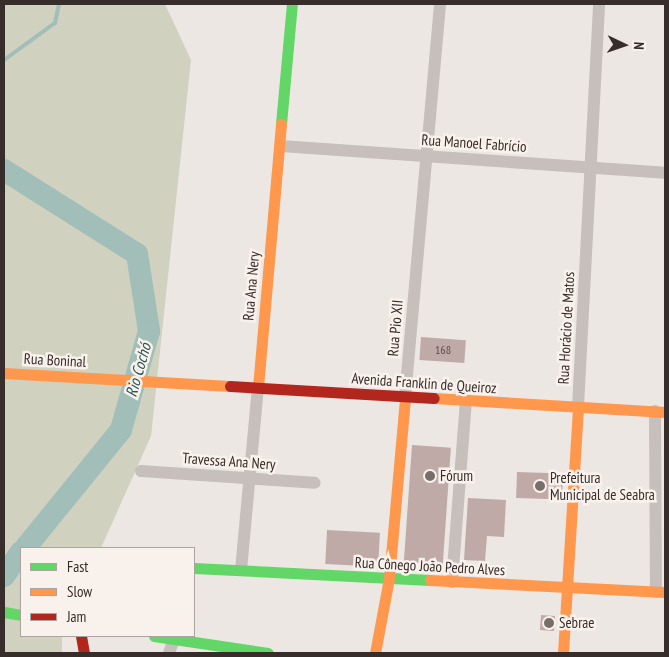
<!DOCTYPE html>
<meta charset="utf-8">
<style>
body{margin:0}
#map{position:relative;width:669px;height:657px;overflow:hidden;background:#ede7e4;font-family:"PT Sans Narrow",sans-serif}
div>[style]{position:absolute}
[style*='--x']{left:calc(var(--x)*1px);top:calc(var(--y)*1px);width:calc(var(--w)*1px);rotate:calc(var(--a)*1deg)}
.green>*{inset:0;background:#d0d1bf}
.stream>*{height:4px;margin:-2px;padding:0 2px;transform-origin:2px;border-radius:2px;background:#a1beb9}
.river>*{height:22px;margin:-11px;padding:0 11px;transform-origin:11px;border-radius:11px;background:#a1beb9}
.building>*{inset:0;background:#bfaaa7;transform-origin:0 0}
.street>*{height:12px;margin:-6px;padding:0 6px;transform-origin:6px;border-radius:6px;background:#c6bfbc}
.fast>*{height:11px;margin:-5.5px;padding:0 5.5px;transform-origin:5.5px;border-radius:5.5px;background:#63d668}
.slow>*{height:11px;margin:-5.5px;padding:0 5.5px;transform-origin:5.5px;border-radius:5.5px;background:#ff974d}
.jam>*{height:11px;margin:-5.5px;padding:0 5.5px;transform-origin:5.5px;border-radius:5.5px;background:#b3261e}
.dots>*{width:14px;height:14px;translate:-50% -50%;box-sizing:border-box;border:2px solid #f9f1ec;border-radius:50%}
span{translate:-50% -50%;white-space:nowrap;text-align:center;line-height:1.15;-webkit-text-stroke:5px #f9f1ec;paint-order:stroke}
.number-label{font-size:12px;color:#594c4a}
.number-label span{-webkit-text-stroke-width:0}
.street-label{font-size:15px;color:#372d2b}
.poi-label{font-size:15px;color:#372d2b}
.left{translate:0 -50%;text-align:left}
.water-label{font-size:16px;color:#235551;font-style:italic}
.frame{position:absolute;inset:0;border:5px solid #372d2b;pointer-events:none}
.legend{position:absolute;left:20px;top:547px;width:175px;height:90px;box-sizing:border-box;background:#f9f1ec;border:1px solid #aba39f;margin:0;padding:6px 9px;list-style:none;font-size:15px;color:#372d2b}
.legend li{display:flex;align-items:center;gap:10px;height:25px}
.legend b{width:25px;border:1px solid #aba39f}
.north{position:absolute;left:599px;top:20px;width:50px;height:50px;-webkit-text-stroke:4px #f9f1ec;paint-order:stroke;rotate:93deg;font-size:14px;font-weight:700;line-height:20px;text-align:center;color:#372d2b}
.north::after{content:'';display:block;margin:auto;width:18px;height:22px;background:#372d2b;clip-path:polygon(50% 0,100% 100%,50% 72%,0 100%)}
</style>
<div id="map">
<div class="green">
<div style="clip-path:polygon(4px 4px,165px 4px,191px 60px,151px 436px,101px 548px,21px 548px,21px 636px,62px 636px,62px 653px,4px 653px)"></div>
</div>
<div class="stream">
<div style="--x:4;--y:60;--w:63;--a:-36"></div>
<div style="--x:55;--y:23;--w:19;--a:-78"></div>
</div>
<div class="river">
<div style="--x:4;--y:170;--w:157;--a:32.3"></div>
<div style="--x:137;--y:254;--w:78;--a:81.1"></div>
<div style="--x:149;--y:331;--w:103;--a:105.8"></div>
<div style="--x:121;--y:430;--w:152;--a:129.1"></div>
<div style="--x:4;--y:576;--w:29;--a:-55"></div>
</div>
<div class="building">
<div style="left:421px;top:337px;width:45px;height:23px;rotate:4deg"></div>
<div style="left:412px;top:445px;width:39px;height:117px;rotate:4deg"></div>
<div style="left:517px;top:472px;width:46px;height:26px;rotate:2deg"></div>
<div style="clip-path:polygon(468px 498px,506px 500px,504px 537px,487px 536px,485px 561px,464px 560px)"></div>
<div style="left:327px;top:530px;width:53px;height:34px;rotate:3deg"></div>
<div style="left:541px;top:615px;width:14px;height:15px;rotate:4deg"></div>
</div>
<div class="street">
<div style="--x:281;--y:146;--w:385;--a:4"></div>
<div style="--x:405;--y:397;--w:395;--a:-84.9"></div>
<div style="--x:578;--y:407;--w:404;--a:-87"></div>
<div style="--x:655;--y:411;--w:181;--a:89.7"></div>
<div style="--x:141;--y:471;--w:174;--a:3.9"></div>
<div style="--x:241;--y:570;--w:184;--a:-84.7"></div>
<div style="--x:452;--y:582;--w:182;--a:-85.6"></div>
<div style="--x:169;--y:653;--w:15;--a:-70"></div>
</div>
<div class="fast">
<div style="--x:281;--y:124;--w:121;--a:-84.8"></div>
<div style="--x:194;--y:568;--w:236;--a:2.9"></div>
<div style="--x:4;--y:612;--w:17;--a:10"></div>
<div style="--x:154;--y:636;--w:115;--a:8.5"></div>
</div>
<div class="slow">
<div style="--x:4;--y:373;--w:226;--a:3.3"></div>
<div style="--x:258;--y:387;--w:264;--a:-85"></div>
<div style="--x:434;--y:398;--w:231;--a:3.5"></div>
<div style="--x:430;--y:580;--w:235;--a:2.9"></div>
<div style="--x:375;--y:653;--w:76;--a:-79.4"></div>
<div style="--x:389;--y:578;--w:182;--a:-84.9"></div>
<div style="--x:563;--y:653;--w:246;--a:-86.5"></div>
</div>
<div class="jam">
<div style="--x:230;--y:386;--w:204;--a:3.4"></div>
<div style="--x:81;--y:636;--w:17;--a:80"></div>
</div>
<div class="dots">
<div style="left:430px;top:476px;background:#776e6c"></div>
<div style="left:540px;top:486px;background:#776e6c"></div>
<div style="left:549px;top:623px;background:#776e6c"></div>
</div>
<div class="number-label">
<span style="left:443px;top:350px">168</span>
</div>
<div class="street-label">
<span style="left:474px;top:143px;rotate:4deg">Rua Manoel Fabrício</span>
<span style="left:251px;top:286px;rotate:-85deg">Rua Ana Nery</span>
<span style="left:395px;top:328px;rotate:-85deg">Rua Pio XII</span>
<span style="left:566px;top:328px;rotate:-87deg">Rua Horácio de Matos</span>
<span style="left:55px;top:360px;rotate:3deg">Rua Boninal</span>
<span style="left:424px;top:383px;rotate:4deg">Avenida Franklin de Queiroz</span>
<span style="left:229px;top:461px;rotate:4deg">Travessa Ana Nery</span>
<span style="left:430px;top:566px;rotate:3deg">Rua Cônego João Pedro Alves</span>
</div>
<div class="poi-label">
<span class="left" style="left:440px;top:476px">Fórum</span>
<span class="left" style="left:550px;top:486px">Prefeitura<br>Municipal de Seabra</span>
<span class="left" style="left:559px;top:623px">Sebrae</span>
</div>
<div class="water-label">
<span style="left:138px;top:370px;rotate:-74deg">Rio Cochó</span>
</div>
<div class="frame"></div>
<ul class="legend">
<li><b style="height:6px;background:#63d668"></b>Fast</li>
<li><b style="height:6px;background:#ff974d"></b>Slow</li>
<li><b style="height:6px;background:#b3261e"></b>Jam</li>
</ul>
<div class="north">N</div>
</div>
